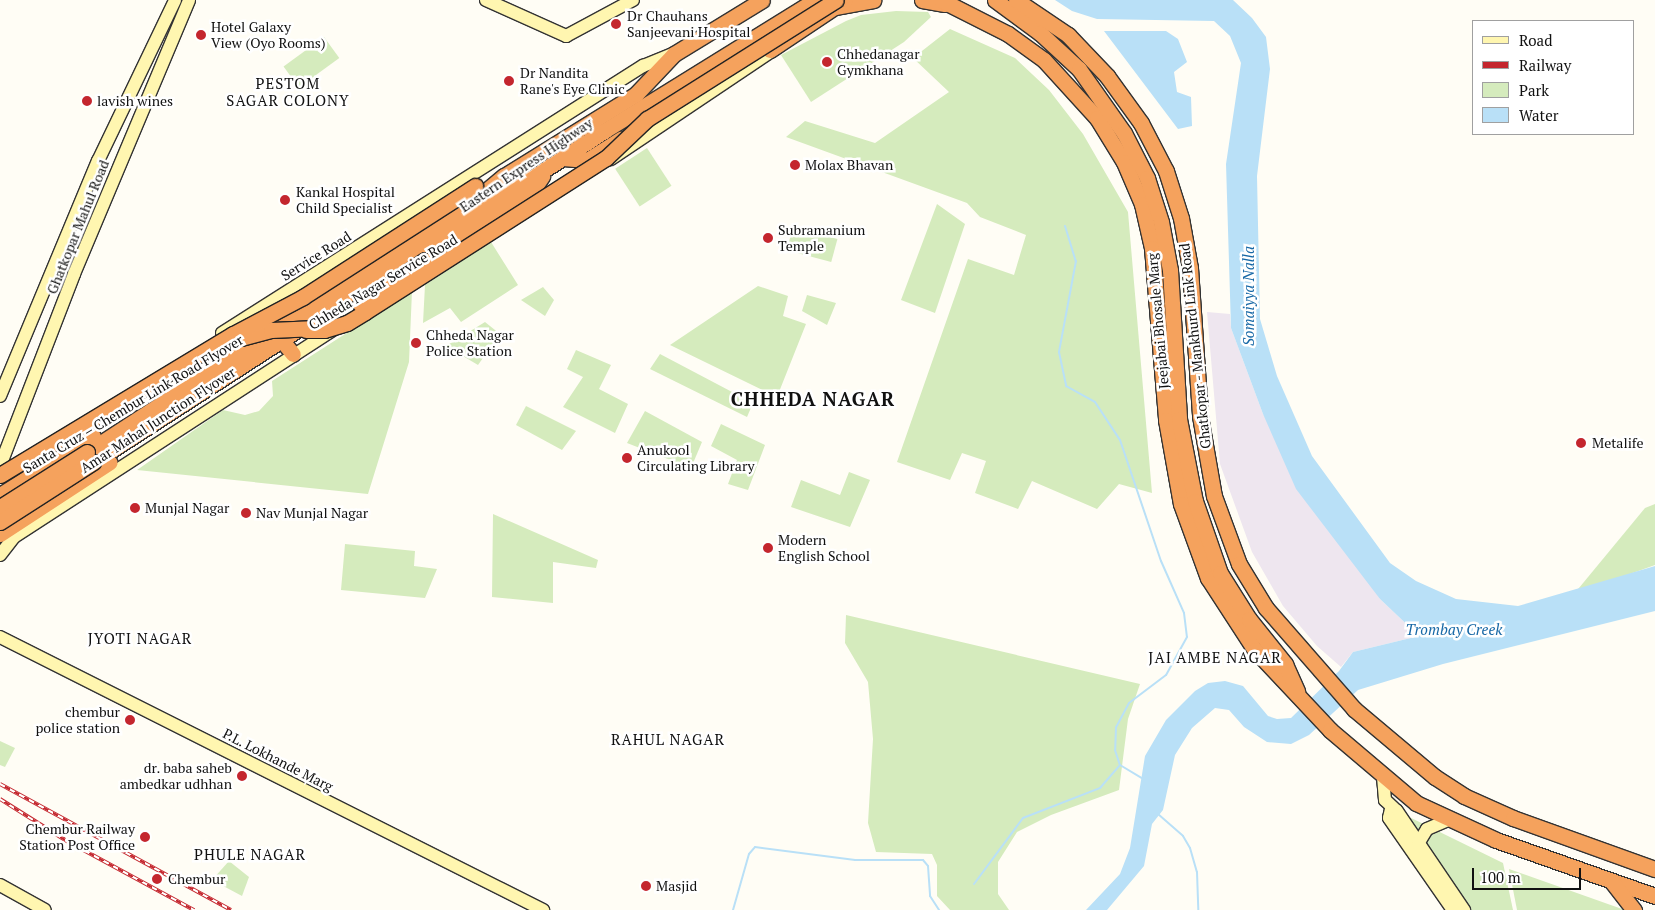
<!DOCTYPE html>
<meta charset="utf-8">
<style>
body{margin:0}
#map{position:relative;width:1655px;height:910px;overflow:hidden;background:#fffdf5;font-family:"PT Serif",serif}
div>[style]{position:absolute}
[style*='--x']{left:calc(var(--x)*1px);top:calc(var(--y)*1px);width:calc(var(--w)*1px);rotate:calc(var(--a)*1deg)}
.industrial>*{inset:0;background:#eee6ef}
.green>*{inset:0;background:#d5ebbd;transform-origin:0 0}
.water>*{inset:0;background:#b9e0f7}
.stream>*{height:2px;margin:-1px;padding:0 1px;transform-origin:1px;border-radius:1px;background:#b9e0f7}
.roads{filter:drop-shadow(1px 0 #333) drop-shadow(-1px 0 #333) drop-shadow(0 1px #333) drop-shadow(0 -1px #333)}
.secondary>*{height:12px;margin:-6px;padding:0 6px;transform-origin:6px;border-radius:6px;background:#fff6b0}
.highway>*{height:15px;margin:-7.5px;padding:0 7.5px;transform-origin:7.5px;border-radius:7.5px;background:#f5a25d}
.rail>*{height:4px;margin-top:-2px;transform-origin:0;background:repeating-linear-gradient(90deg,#fff 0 5.5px,#c4262e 0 11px);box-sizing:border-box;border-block:1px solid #c4262e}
.bridges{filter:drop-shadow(1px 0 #222) drop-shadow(-1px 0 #222) drop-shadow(0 1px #222) drop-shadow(0 -1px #222)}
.highway-bridge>*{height:15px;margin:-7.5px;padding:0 7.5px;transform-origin:7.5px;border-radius:7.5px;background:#f5a25d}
.dots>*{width:14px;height:14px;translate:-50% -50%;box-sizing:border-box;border:2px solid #fff;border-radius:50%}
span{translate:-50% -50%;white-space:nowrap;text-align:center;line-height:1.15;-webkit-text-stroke:5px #fff;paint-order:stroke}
.poi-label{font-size:14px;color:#111}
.left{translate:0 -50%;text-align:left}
.right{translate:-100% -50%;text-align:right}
.street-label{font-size:14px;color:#111}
.neighbourhood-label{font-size:15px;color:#111;letter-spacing:1px}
.water-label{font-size:15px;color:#1768a6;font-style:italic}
.district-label{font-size:19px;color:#111;font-weight:700;letter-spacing:1px}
.legend{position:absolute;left:1472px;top:20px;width:162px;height:115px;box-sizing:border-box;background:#fff;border:1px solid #a0a0a0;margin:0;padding:6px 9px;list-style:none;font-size:15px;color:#111}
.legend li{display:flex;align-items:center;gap:10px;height:25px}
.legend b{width:25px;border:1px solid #a0a0a0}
.scale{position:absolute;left:1472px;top:868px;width:109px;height:22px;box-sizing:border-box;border:2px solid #111;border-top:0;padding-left:6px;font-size:15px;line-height:18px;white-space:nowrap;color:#111;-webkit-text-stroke:4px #fff;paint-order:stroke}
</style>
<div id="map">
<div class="industrial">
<div style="clip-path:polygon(1207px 312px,1230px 314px,1231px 328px,1263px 414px,1380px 599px,1419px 636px,1353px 652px,1341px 667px,1317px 646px,1283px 606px,1252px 552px,1220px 464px)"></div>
</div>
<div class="green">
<div style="clip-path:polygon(896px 11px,928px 12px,931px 17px,904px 42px,811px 102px,781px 55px,846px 21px,861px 15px)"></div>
<div style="clip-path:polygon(950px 29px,1015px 58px,1049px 90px,1083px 134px,1128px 212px,1152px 493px,1119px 484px,1097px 509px,1032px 481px,1018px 509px,975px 493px,986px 461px,962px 453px,950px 480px,897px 462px,968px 259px,1014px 275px,1026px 235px,980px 217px,967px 203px,786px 137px,805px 121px,875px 143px,949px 92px,913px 58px)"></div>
<div style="left:324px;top:37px;width:26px;height:50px;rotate:54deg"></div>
<div style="left:647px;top:148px;width:45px;height:38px;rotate:57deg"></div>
<div style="clip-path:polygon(937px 204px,965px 224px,935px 313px,901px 300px)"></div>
<div style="left:793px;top:227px;width:46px;height:24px;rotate:15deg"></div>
<div style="clip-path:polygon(491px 242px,518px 285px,461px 322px,450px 308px,423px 323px,425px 285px)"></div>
<div style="clip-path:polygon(758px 286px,788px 296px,783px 316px,806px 324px,777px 397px,670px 345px)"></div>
<div style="clip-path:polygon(543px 287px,554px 300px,545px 316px,521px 300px)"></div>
<div style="clip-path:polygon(412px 291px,409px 362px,368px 494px,137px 470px,223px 410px,245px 415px,259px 411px,273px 396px,272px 381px)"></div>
<div style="clip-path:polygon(807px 295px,836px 303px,827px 325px,802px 311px)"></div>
<div style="clip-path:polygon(485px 322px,500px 334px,478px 365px,446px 346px)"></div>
<div style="clip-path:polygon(576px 350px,611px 365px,599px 389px,628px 404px,615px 433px,563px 407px,583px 377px,567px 369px)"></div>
<div style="clip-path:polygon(660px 354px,753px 403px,747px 417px,650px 369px)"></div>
<div style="clip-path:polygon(526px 406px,576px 431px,562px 450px,516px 425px)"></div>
<div style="clip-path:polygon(645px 411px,702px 442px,691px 468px,627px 443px)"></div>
<div style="clip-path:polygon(721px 424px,765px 445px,748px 490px,728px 484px,737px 460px,711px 446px)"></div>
<div style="clip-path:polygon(849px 472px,870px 480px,850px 527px,791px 507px,801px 480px,840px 495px)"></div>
<div style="clip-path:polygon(1655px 504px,1655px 565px,1574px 594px,1645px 508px)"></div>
<div style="clip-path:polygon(493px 514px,598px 560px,596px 568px,553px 562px,553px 603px,492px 597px)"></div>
<div style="clip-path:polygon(345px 544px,415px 551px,414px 566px,437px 569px,425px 598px,341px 590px)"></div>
<div style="clip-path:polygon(846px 615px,1140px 684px,1128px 719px,1119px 790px,1051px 815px,1017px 832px,998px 862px,998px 894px,1009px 910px,950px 910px,937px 896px,937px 865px,932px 854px,876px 852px,868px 823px,873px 739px,868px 682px,845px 643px)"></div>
<div style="clip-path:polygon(0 741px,15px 748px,5px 767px,0 765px)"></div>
<div style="clip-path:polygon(1401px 813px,1503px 863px,1513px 910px,1462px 910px)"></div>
<div style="clip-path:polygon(229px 861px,249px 877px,242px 896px,212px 880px)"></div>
<div style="clip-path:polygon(1509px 869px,1622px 909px,1622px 910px,1517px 910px)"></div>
</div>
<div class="water">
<div style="clip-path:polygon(1055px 0,1233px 0,1252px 18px,1266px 37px,1270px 69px,1257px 176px,1260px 319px,1277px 376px,1312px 456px,1390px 563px,1416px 581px,1456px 599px,1518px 606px,1655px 566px,1655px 611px,1443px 664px,1358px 690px,1309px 735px,1291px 744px,1267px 742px,1244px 727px,1229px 710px,1215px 708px,1192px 728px,1175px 755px,1163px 810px,1152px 824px,1144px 866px,1107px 910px,1086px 910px,1120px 874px,1130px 848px,1145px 756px,1166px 720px,1195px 691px,1208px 683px,1225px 681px,1243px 686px,1268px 716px,1277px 719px,1291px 718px,1339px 671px,1353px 652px,1419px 636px,1380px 599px,1296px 489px,1263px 414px,1231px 328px,1226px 164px,1241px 63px,1230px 36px,1214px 21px,1097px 19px,1072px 11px)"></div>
<div style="clip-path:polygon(1104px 31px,1166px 31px,1178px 39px,1187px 62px,1174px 72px,1177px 92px,1191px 97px,1192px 126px,1178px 129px)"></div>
</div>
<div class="stream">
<div style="--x:1065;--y:226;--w:37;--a:73"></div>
<div style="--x:1076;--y:261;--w:93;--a:100.6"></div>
<div style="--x:1059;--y:352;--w:35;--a:78"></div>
<div style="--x:1066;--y:386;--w:33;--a:29"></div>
<div style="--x:1095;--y:402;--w:45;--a:56.7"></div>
<div style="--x:1120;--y:440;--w:128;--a:71.3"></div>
<div style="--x:1161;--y:561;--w:57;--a:66.1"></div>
<div style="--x:1184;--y:613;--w:24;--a:83"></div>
<div style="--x:1187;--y:637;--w:43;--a:118.9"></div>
<div style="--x:1166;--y:675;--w:46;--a:142.9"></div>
<div style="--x:1129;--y:703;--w:27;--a:118"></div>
<div style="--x:1116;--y:727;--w:23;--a:92"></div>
<div style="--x:1115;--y:750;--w:16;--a:72"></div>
<div style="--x:1120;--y:765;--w:26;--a:31"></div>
<div style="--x:1158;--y:814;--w:33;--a:41"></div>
<div style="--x:1183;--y:836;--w:14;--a:60"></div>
<div style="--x:1190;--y:848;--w:25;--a:74"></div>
<div style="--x:1197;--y:872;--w:38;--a:88"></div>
<div style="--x:974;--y:884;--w:82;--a:-53.4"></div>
<div style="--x:1023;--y:818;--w:83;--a:-21.3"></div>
<div style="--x:1100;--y:788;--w:30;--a:-49"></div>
<div style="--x:733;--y:910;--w:58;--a:-74.1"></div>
<div style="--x:749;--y:854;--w:9;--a:-49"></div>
<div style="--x:755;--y:847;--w:101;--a:7.4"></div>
<div style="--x:855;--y:860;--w:68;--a:0"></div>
<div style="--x:923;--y:860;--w:8;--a:50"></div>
<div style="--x:928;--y:866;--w:30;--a:86"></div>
<div style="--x:930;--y:896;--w:17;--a:57"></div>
</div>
<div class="roads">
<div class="secondary">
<div style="--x:486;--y:0;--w:88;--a:24.2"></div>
<div style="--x:566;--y:36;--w:76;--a:-28.2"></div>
<div style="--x:611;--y:159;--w:202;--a:-33.9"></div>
<div style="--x:222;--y:333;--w:499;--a:-32.4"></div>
<div style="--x:643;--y:66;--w:31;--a:-22"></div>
<div style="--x:0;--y:396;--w:255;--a:-67.4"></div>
<div style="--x:98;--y:161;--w:178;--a:-64.4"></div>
<div style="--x:0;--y:466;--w:206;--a:-68.9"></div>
<div style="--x:74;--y:274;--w:297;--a:-67.2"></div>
<div style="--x:0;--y:555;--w:23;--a:-52"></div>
<div style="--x:14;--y:537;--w:382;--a:-33"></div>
<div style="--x:0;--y:637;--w:608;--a:26.69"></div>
<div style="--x:1383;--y:777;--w:23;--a:85"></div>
<div style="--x:1385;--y:800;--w:16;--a:43"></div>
<div style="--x:1397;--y:811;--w:120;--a:55.9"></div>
<div style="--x:1391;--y:809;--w:9;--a:103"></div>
<div style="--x:1389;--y:818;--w:112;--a:55.2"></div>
<div style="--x:1418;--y:844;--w:17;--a:-59"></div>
<div style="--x:1427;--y:829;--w:23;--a:-23"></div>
<div style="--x:0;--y:885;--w:51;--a:29.1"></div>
</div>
<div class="highway">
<div style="--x:922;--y:0;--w:23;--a:10"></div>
<div style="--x:941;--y:0;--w:75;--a:26.9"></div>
<div style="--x:1008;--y:34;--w:44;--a:35.8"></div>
<div style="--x:1044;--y:60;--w:79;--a:47.6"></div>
<div style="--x:1097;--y:118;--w:52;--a:58.5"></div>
<div style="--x:1124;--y:162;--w:46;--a:66.8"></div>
<div style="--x:1142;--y:204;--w:45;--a:77.2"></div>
<div style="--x:1152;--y:248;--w:173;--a:85.3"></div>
<div style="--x:1166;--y:420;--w:85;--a:79.9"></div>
<div style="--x:1181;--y:504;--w:79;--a:70"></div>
<div style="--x:1208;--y:578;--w:86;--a:56.9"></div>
<div style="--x:1255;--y:650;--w:110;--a:46.8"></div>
<div style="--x:1330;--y:730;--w:113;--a:40.3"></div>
<div style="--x:1416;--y:803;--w:88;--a:24.8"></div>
<div style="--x:1496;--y:840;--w:169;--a:19.4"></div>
<div style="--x:995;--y:0;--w:56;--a:36.3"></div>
<div style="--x:1040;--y:33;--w:53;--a:42.7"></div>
<div style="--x:1079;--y:69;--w:78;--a:54.9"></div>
<div style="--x:1124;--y:133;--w:51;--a:62.9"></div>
<div style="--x:1147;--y:178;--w:46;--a:72.3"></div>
<div style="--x:1161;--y:222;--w:49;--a:79.4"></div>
<div style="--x:1170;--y:270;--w:149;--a:86.5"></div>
<div style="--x:1179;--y:419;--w:84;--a:79"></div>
<div style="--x:1195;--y:501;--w:76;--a:70.9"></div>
<div style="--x:1220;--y:573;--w:54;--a:57.8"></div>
<div style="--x:1249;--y:619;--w:58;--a:51.3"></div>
<div style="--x:1285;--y:664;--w:30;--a:66"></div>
<div style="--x:1016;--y:0;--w:63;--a:33.9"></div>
<div style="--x:1068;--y:35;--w:57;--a:46.4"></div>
<div style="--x:1107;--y:76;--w:58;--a:54.1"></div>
<div style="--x:1141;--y:123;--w:54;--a:62.5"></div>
<div style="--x:1166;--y:171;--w:49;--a:72.3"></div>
<div style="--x:1181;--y:218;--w:51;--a:79.8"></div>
<div style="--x:1190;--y:268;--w:148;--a:86.1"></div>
<div style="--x:1200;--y:416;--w:81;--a:80.1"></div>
<div style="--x:1214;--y:496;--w:72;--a:69.8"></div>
<div style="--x:1239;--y:564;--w:52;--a:58.5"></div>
<div style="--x:1266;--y:608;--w:134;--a:48.9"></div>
<div style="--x:1354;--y:709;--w:106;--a:40"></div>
<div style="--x:1435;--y:777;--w:35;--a:33"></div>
<div style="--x:1464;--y:796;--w:54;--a:24.2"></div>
<div style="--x:1513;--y:818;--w:151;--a:19.8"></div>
<div style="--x:835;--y:7;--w:39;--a:-10"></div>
<div style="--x:770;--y:50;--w:90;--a:-33.7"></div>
<div style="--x:563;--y:158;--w:24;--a:5"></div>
<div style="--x:587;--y:160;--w:40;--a:-32"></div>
<div style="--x:425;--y:260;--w:124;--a:-32.2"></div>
<div style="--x:530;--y:194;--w:22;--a:-56"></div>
<div style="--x:284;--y:343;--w:14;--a:51"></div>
<div style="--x:87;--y:452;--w:470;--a:-33.1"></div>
<div style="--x:481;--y:195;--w:30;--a:-40"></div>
<div style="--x:504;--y:176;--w:155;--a:-31.8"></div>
<div style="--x:636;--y:94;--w:55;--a:-46.5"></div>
<div style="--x:674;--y:54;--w:103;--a:-31.5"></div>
<div style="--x:93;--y:462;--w:609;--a:-32.93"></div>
<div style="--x:604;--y:131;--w:248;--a:-31.8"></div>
<div style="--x:0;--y:495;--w:110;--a:-32.4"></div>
<div style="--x:0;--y:534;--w:131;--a:-33.2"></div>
<div style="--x:1612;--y:882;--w:36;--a:52"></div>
</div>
</div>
<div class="rail">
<div style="--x:0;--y:784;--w:263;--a:28.6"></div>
<div style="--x:0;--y:799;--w:77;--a:32.2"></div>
<div style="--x:65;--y:840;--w:147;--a:28.5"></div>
</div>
<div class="bridges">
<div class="highway-bridge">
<div style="--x:360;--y:304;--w:78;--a:-34.1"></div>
<div style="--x:306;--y:330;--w:18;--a:0"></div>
<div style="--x:324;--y:330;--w:24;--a:-17"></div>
<div style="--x:347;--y:323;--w:21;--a:-31"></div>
<div style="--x:365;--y:312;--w:286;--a:-32.6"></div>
<div style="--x:606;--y:158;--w:57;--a:-43.6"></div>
<div style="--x:647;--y:119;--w:223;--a:-32.2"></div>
<div style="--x:241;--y:338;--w:31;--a:-15"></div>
<div style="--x:271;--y:330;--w:45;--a:-2.5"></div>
<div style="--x:0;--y:475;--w:272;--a:-31.2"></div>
<div style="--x:233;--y:334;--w:79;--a:-27.9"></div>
<div style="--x:303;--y:297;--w:205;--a:-32.8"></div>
<div style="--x:0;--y:507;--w:103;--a:-32.3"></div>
<div style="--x:0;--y:522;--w:111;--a:-32.8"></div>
</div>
</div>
<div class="dots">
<div style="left:616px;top:24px;background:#c4262e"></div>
<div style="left:201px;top:35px;background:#c4262e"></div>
<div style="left:827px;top:62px;background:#c4262e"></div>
<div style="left:509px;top:81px;background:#c4262e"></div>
<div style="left:87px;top:101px;background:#c4262e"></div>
<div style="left:795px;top:165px;background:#c4262e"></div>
<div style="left:285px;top:200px;background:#c4262e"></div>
<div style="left:768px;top:238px;background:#c4262e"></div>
<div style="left:416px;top:343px;background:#c4262e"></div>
<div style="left:1581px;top:443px;background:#c4262e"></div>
<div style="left:627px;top:458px;background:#c4262e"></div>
<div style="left:135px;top:508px;background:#c4262e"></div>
<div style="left:246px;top:513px;background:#c4262e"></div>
<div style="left:768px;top:548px;background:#c4262e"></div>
<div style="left:130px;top:720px;background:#c4262e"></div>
<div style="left:242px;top:776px;background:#c4262e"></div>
<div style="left:145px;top:837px;background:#c4262e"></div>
<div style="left:157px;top:879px;background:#c4262e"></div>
<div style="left:646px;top:886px;background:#c4262e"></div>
</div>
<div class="poi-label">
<span class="left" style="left:627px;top:24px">Dr Chauhans<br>Sanjeevani Hospital</span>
<span class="left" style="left:211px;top:35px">Hotel Galaxy<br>View (Oyo Rooms)</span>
<span class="left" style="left:837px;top:62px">Chhedanagar<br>Gymkhana</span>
<span class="left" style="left:520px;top:81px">Dr Nandita<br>Rane's Eye Clinic</span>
<span class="left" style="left:97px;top:101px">lavish wines</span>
<span class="left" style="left:805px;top:165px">Molax Bhavan</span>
<span class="left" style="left:296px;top:200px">Kankal Hospital<br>Child Specialist</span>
<span class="left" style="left:778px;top:238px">Subramanium<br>Temple</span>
<span class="left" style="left:426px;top:343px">Chheda Nagar<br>Police Station</span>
<span class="left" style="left:1592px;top:443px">Metalife</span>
<span class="left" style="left:637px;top:458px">Anukool<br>Circulating Library</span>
<span class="left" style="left:145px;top:508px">Munjal Nagar</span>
<span class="left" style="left:256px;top:513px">Nav Munjal Nagar</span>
<span class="left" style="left:778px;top:548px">Modern<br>English School</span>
<span class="right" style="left:120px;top:720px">chembur<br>police station</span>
<span class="right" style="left:232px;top:776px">dr. baba saheb<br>ambedkar udhhan</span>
<span class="right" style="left:135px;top:837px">Chembur Railway<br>Station Post Office</span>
<span class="left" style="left:168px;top:879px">Chembur</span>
<span class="left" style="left:656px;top:886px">Masjid</span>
</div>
<div class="street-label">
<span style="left:526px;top:165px;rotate:-34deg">Eastern Express Highway</span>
<span style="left:78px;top:227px;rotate:-68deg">Ghatkopar Mahul Road</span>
<span style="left:316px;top:256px;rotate:-32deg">Service Road</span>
<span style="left:383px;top:282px;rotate:-31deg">Chheda Nagar Service Road</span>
<span style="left:1158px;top:321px;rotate:-95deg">Jeejabai Bhosale Marg</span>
<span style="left:1195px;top:346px;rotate:-96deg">Ghatkopar - Mankhurd Link Road</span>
<span style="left:133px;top:404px;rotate:-31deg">Santa Cruz – Chembur Link Road Flyover</span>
<span style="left:158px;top:420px;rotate:-33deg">Amar Mahal Junction Flyover</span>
<span style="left:278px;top:760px;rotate:27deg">P.L. Lokhande Marg</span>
</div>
<div class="neighbourhood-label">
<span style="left:288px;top:92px">PESTOM<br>SAGAR COLONY</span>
<span style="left:140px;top:639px">JYOTI NAGAR</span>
<span style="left:1215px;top:658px">JAI AMBE NAGAR</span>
<span style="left:668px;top:740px">RAHUL NAGAR</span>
<span style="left:250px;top:855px">PHULE NAGAR</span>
</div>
<div class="water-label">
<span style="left:1249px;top:296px;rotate:-90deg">Somaiyya Nalla</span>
<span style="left:1454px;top:630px">Trombay Creek</span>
</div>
<div class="district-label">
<span style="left:813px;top:399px">CHHEDA NAGAR</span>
</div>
<ul class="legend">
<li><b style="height:6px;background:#fff6b0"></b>Road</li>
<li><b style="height:6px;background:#c4262e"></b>Railway</li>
<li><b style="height:14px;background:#d5ebbd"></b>Park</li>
<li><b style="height:14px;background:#b9e0f7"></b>Water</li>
</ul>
<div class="scale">100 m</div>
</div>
